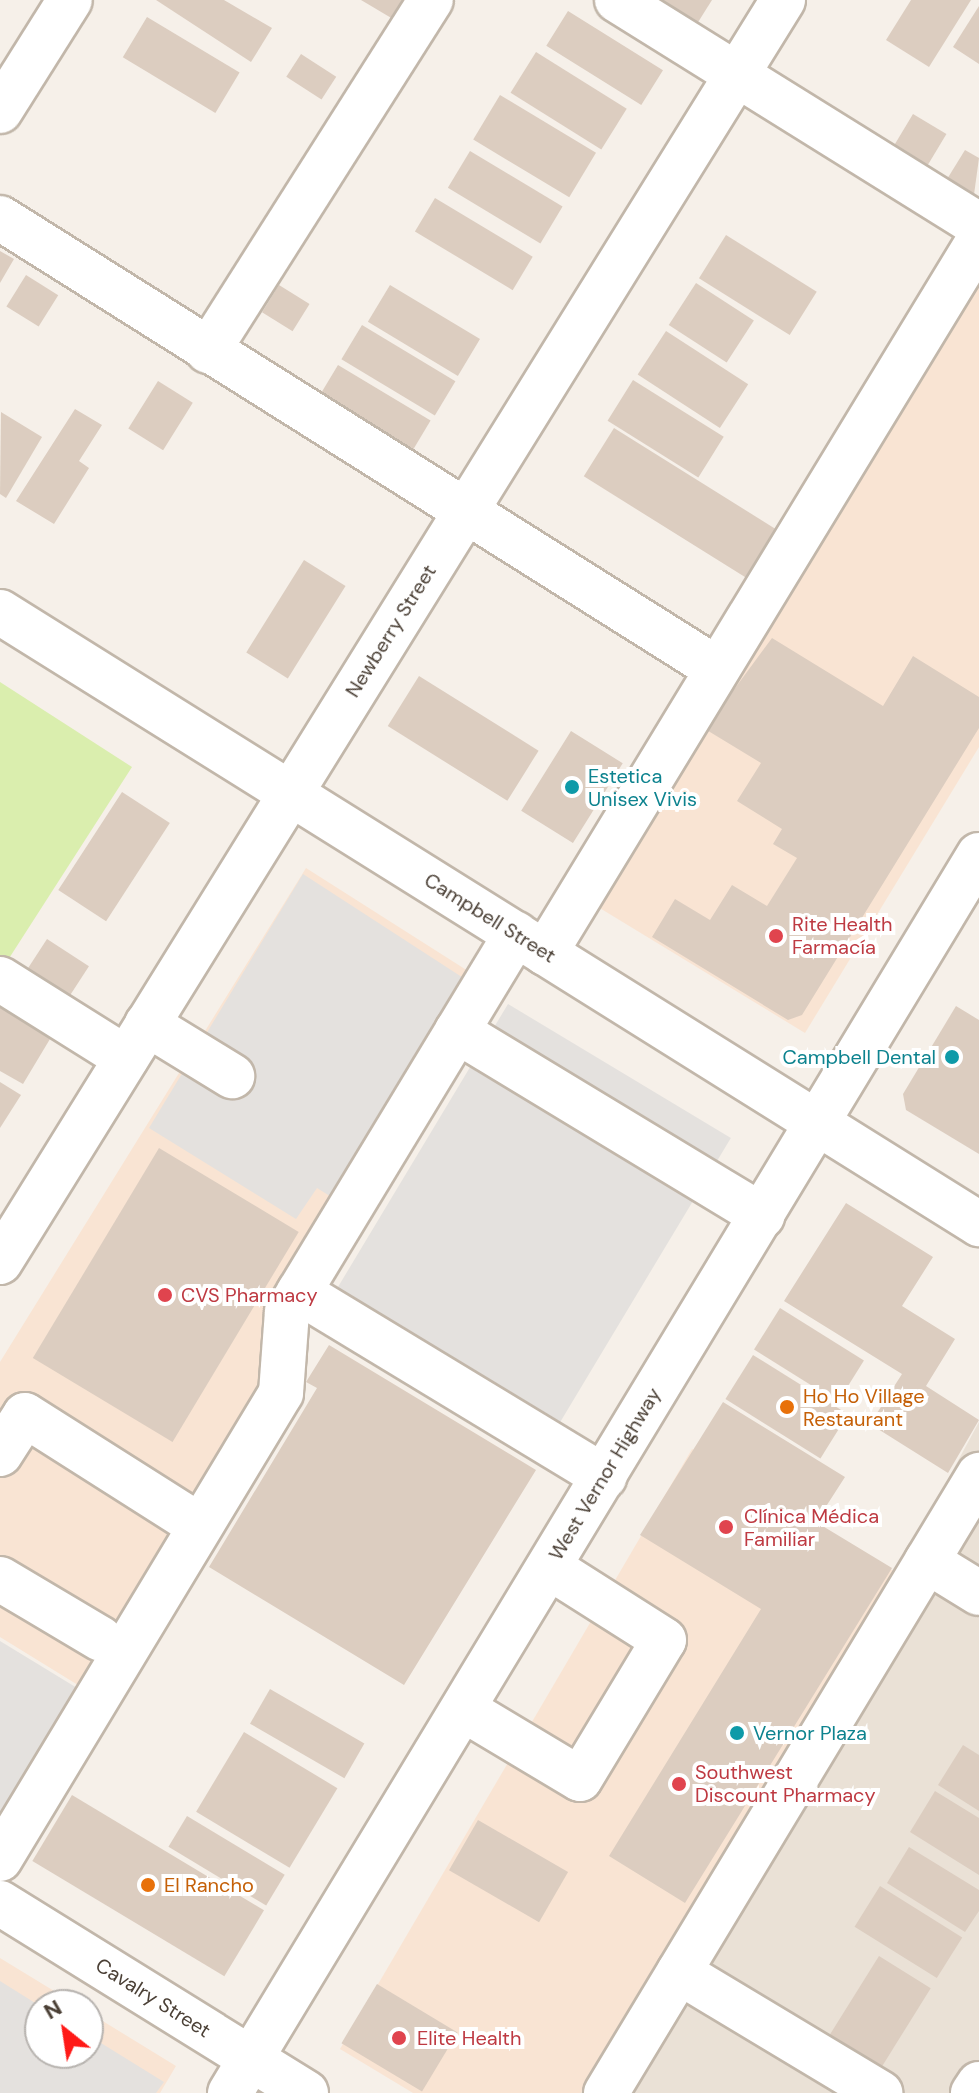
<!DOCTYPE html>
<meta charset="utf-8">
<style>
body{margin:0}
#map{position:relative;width:979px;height:2093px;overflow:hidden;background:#f6f0e9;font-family:"DM Sans",sans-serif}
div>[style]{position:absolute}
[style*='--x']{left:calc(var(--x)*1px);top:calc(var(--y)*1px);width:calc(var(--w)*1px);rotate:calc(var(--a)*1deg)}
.residential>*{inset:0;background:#eae1d6}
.commercial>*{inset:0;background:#f9e4d3}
.green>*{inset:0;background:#daeeae}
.parking>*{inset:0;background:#e4e1de;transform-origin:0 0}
.building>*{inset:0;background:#dccdc0;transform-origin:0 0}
.roads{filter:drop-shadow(2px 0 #c2b7aa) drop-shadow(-2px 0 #c2b7aa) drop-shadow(0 2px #c2b7aa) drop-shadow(0 -2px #c2b7aa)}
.minor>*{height:44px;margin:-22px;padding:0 22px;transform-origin:22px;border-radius:22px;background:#fff}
.dots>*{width:22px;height:22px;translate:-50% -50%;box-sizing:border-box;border:4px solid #fff;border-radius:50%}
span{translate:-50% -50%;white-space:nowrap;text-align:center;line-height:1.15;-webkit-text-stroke:8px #fff;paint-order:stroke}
.street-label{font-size:20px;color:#4b4036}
.culture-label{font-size:20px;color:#0d838f}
.left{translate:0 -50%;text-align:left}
.right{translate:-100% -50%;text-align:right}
.health-label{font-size:20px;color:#be3a42}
.food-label{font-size:20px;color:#c56008}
.north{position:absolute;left:24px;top:1989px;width:80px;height:80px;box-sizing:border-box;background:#fff;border:2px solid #b7b3af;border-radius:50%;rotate:330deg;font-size:22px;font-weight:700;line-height:32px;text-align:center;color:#4b4036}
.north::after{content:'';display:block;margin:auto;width:28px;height:36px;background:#ff1a17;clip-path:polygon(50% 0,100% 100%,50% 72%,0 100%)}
</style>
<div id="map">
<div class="residential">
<div style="clip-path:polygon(979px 1422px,979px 2093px,581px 2093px,897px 1573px)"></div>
</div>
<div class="commercial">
<div style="clip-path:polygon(979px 282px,979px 747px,805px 1033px,598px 907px)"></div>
<div style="clip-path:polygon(306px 868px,479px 978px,287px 1284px,281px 1393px,86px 1690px,0 1637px,0 1362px)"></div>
<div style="clip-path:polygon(692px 1449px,897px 1573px,581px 2093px,413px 2093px,340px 2049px)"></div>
<div style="clip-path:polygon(0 1958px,77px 2005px,40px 2005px,40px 2053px,88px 2053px,88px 2012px,176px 2066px,160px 2093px,0 2093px)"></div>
</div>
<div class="green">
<div style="clip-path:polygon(0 682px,132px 767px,6px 963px,0 960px)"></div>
</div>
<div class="parking">
<div style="clip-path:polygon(303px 874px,468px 981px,333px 1198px,317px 1188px,296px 1219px,149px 1128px)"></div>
<div style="left:508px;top:1004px;width:260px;height:331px;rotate:31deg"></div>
<div style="clip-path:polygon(0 1641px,82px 1691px,0 1825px)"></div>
<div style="clip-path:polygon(0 1981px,40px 2006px,40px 2053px,88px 2053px,88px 2035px,164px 2082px,156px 2093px,0 2093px)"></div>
</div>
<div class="building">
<div style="clip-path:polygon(156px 0,224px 0,272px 28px,251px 62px)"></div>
<div style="clip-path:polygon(361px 0,405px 0,393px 19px)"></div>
<div style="clip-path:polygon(662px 0,712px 0,695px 27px)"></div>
<div style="clip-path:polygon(911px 0,971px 0,929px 67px,886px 40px)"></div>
<div style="clip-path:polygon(979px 6px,979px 64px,953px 47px)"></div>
<div style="left:568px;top:11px;width:112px;height:41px;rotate:32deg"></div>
<div style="left:147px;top:17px;width:108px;height:47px;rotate:31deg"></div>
<div style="left:536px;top:52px;width:107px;height:48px;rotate:32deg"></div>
<div style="left:301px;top:54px;width:42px;height:27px;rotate:33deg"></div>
<div style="left:500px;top:95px;width:112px;height:52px;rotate:31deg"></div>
<div style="left:913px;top:114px;width:39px;height:42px;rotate:31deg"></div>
<div style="clip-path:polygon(965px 150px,979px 158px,973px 202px,944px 184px)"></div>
<div style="left:470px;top:151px;width:108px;height:43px;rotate:31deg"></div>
<div style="left:435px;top:198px;width:114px;height:39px;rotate:31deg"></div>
<div style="left:726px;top:235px;width:107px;height:51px;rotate:32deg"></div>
<div style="clip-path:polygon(0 251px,14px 259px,0 283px)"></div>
<div style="left:26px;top:275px;width:38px;height:37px;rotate:32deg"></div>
<div style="left:696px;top:283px;width:69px;height:50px;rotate:33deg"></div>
<div style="left:279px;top:285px;width:36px;height:32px;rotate:32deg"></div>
<div style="left:390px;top:285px;width:105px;height:43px;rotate:31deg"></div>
<div style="left:362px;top:325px;width:109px;height:40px;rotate:31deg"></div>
<div style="left:666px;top:331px;width:98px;height:52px;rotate:33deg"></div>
<div style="left:338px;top:365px;width:108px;height:45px;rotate:31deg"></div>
<div style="left:633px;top:380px;width:107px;height:48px;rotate:32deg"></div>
<div style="left:158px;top:381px;width:41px;height:56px;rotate:32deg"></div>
<div style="clip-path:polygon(75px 409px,102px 425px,79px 461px,89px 468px,54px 524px,16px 501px)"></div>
<div style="clip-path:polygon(1px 412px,42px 437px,6px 498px,0 494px)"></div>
<div style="left:614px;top:428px;width:191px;height:57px;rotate:32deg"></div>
<div style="left:304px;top:560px;width:49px;height:109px;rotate:32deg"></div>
<div style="clip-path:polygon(772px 638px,883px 706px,913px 656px,979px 697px,979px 728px,802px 1015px,788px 1020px,652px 937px,675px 899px,710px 920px,732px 885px,767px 906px,797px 858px,773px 844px,782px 829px,737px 801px,761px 763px,705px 729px)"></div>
<div style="left:419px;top:676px;width:141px;height:59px;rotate:32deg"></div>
<div style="left:571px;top:731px;width:61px;height:94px;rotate:32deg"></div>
<div style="left:122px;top:792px;width:57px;height:117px;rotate:33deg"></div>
<div style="left:47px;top:939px;width:50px;height:40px;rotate:33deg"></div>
<div style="clip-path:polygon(0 1003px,53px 1034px,23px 1084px,0 1071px)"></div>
<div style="clip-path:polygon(956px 1006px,979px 1020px,979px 1154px,906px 1110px,903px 1094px)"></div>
<div style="clip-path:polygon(0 1082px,21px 1095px,0 1128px)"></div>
<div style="left:159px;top:1148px;width:163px;height:245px;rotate:31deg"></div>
<div style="clip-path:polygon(846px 1203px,933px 1257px,902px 1306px,955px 1339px,926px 1386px,979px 1420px,948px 1473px,870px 1424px,902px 1374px,784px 1301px)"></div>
<div style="left:780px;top:1308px;width:99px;height:49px;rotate:32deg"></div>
<div style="clip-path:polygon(329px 1345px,536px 1470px,404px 1685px,209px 1567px,317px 1388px,306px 1382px)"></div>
<div style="left:753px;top:1355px;width:112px;height:52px;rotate:32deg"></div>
<div style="clip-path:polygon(723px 1402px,845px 1477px,816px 1522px,892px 1568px,685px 1903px,609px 1856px,761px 1609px,640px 1535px)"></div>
<div style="left:270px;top:1689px;width:109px;height:40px;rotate:30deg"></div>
<div style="left:244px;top:1732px;width:109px;height:93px;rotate:31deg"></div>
<div style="clip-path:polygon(963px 1745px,979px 1755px,979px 1811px,938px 1785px)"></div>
<div style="clip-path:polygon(935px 1791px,979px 1818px,979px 1875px,910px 1832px)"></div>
<div style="left:72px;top:1795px;width:224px;height:77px;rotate:31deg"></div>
<div style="left:187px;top:1816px;width:114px;height:36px;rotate:31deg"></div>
<div style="left:478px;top:1820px;width:104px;height:58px;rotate:30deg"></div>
<div style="clip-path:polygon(909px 1847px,979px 1890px,979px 1911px,965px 1932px,887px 1883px)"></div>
<div style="left:880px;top:1886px;width:97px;height:48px;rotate:32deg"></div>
<div style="left:879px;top:1956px;width:61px;height:100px;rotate:32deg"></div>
<div style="left:377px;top:1984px;width:94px;height:69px;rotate:31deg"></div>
</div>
<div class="roads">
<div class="minor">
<div style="--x:617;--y:0;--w:426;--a:31.9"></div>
<div style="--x:0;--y:111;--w:131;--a:-57.8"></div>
<div style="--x:0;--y:218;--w:847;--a:32.17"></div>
<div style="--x:208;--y:351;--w:416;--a:-57.6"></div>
<div style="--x:0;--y:612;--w:1155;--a:32.01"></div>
<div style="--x:545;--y:953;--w:835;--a:-58.67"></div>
<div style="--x:0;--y:979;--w:149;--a:32.1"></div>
<div style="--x:147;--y:1024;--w:100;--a:31.5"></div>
<div style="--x:457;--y:1031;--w:357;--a:31.2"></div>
<div style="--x:0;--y:1262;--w:1485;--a:-58.18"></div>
<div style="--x:299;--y:1292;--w:357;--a:31.2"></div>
<div style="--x:0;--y:1454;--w:46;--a:-57.3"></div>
<div style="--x:25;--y:1415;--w:207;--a:32.4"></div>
<div style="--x:927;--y:1561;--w:61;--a:31.6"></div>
<div style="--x:0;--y:1579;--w:117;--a:30.7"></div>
<div style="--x:463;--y:1709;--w:136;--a:30.9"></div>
<div style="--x:580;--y:1779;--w:162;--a:-58.9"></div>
<div style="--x:664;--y:1640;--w:136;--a:-147.6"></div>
<div style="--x:0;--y:1859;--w:544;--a:-58.91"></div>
<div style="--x:281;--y:1393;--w:81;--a:-85.8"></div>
<div style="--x:287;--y:1312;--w:442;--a:-58.8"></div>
<div style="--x:0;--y:1903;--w:360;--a:31.8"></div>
<div style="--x:679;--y:1972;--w:235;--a:31"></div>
<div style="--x:230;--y:2093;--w:1447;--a:-58.83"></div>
<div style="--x:606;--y:2093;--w:722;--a:-58.89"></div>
<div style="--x:973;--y:2093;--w:11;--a:-56"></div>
</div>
</div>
<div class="dots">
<div style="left:572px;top:787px;background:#0f9aa8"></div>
<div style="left:776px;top:936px;background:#e0444e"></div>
<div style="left:952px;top:1057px;background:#0f9aa8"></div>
<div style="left:165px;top:1295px;background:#e0444e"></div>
<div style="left:787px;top:1407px;background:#e8710a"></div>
<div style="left:726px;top:1527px;background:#e0444e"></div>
<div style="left:737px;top:1733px;background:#0f9aa8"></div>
<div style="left:679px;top:1784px;background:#e0444e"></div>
<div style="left:148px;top:1885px;background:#e8710a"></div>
<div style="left:399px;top:2038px;background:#e0444e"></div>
</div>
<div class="street-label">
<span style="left:391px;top:631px;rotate:-58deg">Newberry Street</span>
<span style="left:490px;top:918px;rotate:32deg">Campbell Street</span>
<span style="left:605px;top:1474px;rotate:-59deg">West Vernor Highway</span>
<span style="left:153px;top:1998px;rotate:32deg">Cavalry Street</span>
</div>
<div class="culture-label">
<span class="left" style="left:588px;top:788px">Estetica<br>Unisex Vivis</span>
<span class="right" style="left:936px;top:1057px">Campbell Dental</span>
<span class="left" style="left:753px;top:1733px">Vernor Plaza</span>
</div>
<div class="health-label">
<span class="left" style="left:792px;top:936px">Rite Health<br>Farmacía</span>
<span class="left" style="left:181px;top:1295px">CVS Pharmacy</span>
<span class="left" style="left:744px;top:1528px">Clínica Médica<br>Familiar</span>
<span class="left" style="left:695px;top:1784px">Southwest<br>Discount Pharmacy</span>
<span class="left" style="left:417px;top:2038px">Elite Health</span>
</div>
<div class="food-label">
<span class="left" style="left:803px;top:1408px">Ho Ho Village<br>Restaurant</span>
<span class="left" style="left:164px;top:1885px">El Rancho</span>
</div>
<div class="north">N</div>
</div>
